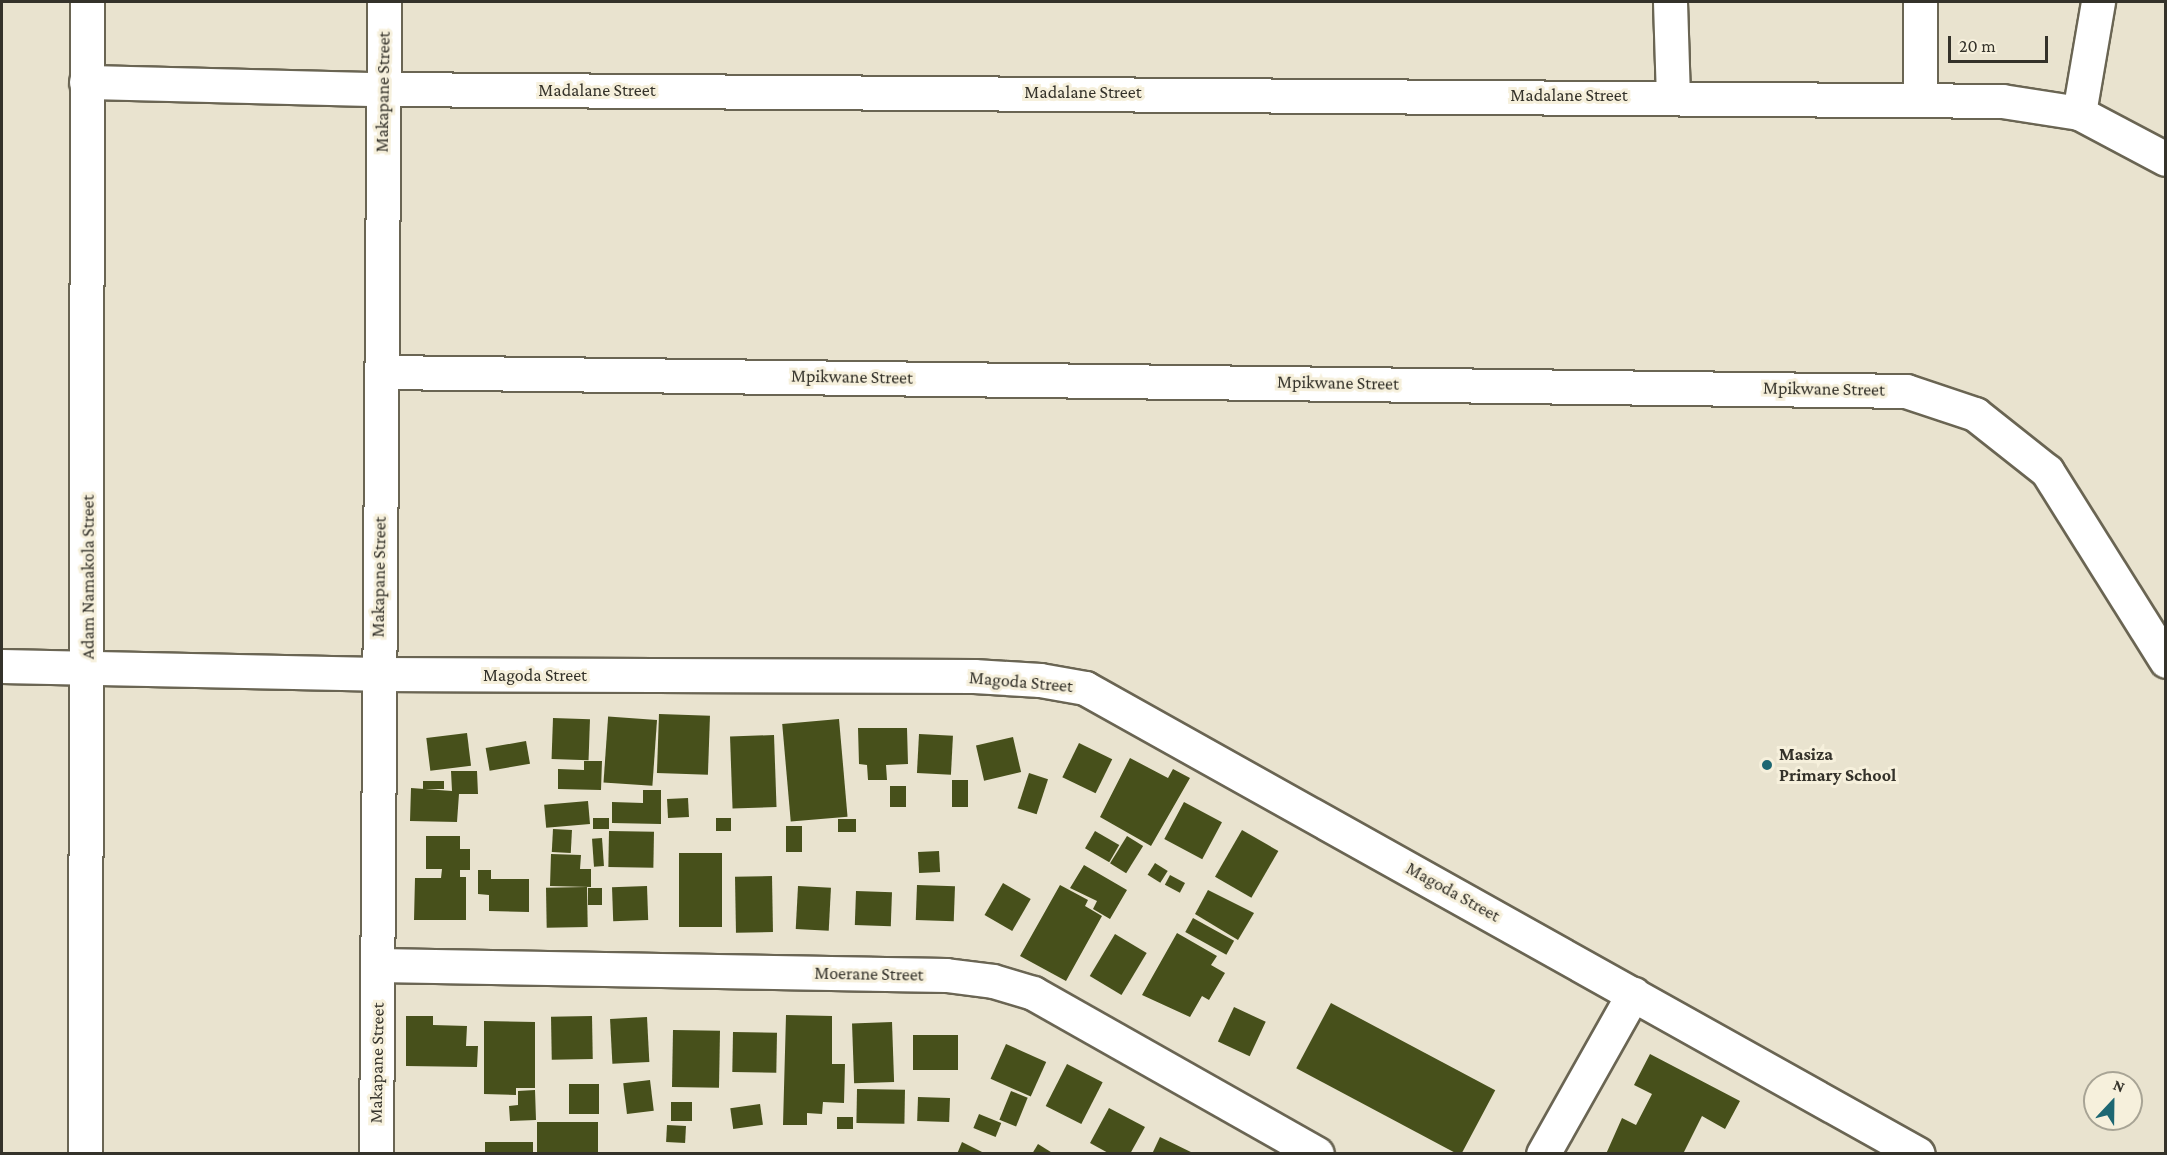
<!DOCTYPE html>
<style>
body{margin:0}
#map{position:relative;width:2167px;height:1155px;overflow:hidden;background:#e9e3cf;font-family:"Crimson Pro",serif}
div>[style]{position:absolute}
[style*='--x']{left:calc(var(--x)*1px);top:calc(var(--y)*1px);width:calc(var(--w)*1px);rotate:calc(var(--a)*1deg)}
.building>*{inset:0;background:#47501b;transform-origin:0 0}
.roads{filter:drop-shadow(2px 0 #6a6553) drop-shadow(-2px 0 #6a6553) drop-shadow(0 2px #6a6553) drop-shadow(0 -2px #6a6553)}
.minor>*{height:33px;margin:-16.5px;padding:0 16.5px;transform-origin:16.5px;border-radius:16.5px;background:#fff}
.dots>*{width:16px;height:16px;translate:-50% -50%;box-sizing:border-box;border:3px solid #f6f0dc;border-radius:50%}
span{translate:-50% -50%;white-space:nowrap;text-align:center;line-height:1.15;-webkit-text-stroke:6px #f6f0dc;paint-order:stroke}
.street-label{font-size:18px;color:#34322a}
.poi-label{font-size:18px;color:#34322a;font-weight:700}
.left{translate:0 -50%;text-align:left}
.frame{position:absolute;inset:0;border:3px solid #34322a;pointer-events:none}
.north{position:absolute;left:2083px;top:1071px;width:60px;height:60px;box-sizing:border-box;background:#f6f0dc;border:2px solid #a8a495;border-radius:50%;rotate:22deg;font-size:16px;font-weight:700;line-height:24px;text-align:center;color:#34322a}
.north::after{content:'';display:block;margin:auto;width:21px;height:27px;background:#1d6772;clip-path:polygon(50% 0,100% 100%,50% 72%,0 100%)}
.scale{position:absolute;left:1948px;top:36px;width:100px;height:27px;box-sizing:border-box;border:3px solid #34322a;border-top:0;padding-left:8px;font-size:18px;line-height:21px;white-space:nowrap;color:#34322a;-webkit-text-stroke:4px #f6f0dc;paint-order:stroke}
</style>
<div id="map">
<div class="building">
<div style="left:659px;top:714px;width:51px;height:59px;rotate:2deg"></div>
<div style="left:553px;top:718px;width:37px;height:41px;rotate:2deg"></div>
<div style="left:839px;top:719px;width:98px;height:57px;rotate:85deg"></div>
<div style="left:657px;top:720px;width:66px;height:49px;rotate:94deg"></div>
<div style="clip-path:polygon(858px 728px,907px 728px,908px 764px,886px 765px,887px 780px,868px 780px,867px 765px,859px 764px)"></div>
<div style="left:467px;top:733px;width:33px;height:41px;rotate:83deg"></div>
<div style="left:919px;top:734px;width:34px;height:39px;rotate:3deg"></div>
<div style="left:774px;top:735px;width:72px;height:44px;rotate:88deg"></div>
<div style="left:1013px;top:737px;width:36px;height:38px;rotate:77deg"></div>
<div style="left:526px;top:741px;width:23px;height:41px;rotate:80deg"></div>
<div style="left:1079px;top:743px;width:37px;height:38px;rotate:26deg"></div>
<div style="clip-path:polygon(1130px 758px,1168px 778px,1173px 769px,1190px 778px,1151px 846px,1100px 817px)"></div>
<div style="clip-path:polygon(584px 761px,602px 761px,601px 790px,558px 789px,558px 769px,584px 770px)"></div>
<div style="clip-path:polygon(451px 771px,477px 771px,478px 794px,459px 794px,457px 822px,410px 821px,411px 788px,452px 791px)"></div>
<div style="left:1029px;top:773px;width:20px;height:37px;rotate:18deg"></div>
<div style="left:952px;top:780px;width:16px;height:27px"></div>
<div style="left:423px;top:781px;width:21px;height:8px"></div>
<div style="left:890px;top:786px;width:16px;height:21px"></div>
<div style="clip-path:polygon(643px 790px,661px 790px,661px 824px,612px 823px,612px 802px,643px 803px)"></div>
<div style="left:688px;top:798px;width:19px;height:21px;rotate:87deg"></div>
<div style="left:588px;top:801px;width:23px;height:44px;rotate:85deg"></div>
<div style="left:1184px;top:802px;width:43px;height:42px;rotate:28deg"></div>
<div style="left:593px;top:818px;width:16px;height:11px"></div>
<div style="left:716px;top:818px;width:15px;height:13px"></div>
<div style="left:838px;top:819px;width:18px;height:13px"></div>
<div style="left:786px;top:826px;width:16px;height:26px"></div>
<div style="left:553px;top:829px;width:19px;height:23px;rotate:3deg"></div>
<div style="left:1242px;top:830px;width:42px;height:54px;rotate:30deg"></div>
<div style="left:609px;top:831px;width:45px;height:36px;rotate:1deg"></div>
<div style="left:1095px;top:831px;width:28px;height:20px;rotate:30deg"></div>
<div style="clip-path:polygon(426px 836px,460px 836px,460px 849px,470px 849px,470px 870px,460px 870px,460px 877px,466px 877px,466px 920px,414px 920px,415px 878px,441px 878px,442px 869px,426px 869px)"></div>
<div style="left:1127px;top:836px;width:19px;height:32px;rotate:32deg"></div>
<div style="left:602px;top:838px;width:28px;height:10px;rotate:86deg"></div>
<div style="left:939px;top:851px;width:21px;height:21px;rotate:87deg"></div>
<div style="left:679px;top:853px;width:43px;height:74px"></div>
<div style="clip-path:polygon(551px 854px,581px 855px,580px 869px,591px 869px,591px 887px,550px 886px)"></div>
<div style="left:1155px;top:863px;width:15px;height:14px;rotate:32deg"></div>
<div style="clip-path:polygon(1084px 865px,1127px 890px,1110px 919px,1093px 909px,1097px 901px,1070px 888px)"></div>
<div style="clip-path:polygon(478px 870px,491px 870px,491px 879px,529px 879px,529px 912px,489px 911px,489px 895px,478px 894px)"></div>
<div style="left:1170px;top:875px;width:17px;height:11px;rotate:28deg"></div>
<div style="left:772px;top:876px;width:56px;height:37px;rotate:89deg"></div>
<div style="left:1003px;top:883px;width:32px;height:37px;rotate:30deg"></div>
<div style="left:917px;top:885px;width:38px;height:35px;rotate:2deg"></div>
<div style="clip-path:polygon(1060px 885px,1088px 900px,1085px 906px,1102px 916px,1066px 981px,1020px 956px)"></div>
<div style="left:647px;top:886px;width:34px;height:35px;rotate:88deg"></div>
<div style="left:798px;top:886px;width:33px;height:43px;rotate:3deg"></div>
<div style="left:587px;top:887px;width:40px;height:41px;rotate:89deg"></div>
<div style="left:588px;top:888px;width:14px;height:17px"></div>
<div style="clip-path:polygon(1208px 890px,1254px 913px,1238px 940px,1195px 914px)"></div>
<div style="left:856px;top:891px;width:36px;height:34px;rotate:2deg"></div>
<div style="left:1193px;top:918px;width:47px;height:16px;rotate:29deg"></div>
<div style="clip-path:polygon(1177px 933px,1217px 956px,1211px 965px,1225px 973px,1209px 1000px,1202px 996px,1190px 1017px,1142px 995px)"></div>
<div style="left:1115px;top:934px;width:37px;height:49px;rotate:31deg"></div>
<div style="left:1331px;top:1003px;width:186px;height:74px;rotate:28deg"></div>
<div style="left:1234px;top:1007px;width:35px;height:38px;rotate:25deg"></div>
<div style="clip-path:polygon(786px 1015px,832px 1016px,832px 1064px,845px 1064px,844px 1103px,823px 1102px,822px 1114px,807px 1113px,807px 1125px,783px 1125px)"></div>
<div style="clip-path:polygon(406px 1016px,433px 1016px,433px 1025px,467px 1026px,466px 1046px,478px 1046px,477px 1067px,406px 1066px)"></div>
<div style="left:592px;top:1016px;width:43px;height:41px;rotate:89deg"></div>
<div style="left:647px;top:1017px;width:45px;height:37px;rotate:87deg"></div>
<div style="clip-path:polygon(484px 1021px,535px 1022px,535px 1088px,516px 1088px,516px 1095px,484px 1094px)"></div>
<div style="left:892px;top:1022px;width:60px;height:40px;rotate:88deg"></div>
<div style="left:673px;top:1030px;width:47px;height:57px;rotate:1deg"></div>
<div style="left:733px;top:1032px;width:44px;height:40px;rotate:1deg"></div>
<div style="left:913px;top:1035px;width:45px;height:35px"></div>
<div style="left:1006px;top:1044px;width:44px;height:38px;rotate:24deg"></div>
<div style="clip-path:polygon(1650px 1054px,1740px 1101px,1725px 1129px,1702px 1116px,1684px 1152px,1687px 1154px,1606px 1154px,1622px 1118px,1636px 1125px,1652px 1094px,1634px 1085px)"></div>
<div style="left:1067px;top:1064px;width:40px;height:47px;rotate:27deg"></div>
<div style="left:650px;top:1080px;width:31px;height:27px;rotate:83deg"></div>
<div style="left:569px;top:1084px;width:30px;height:30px"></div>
<div style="left:857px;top:1089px;width:48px;height:34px;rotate:1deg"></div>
<div style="clip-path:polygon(535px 1090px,536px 1120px,510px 1121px,509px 1106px,518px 1105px,518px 1091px)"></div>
<div style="left:1011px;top:1091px;width:18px;height:31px;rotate:22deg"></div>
<div style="left:918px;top:1097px;width:32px;height:24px;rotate:2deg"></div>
<div style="left:671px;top:1102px;width:21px;height:19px"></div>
<div style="left:760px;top:1104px;width:21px;height:30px;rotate:82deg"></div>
<div style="clip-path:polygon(1109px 1108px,1145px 1127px,1130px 1154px,1110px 1154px,1090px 1143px)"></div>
<div style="left:979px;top:1114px;width:24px;height:15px;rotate:22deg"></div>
<div style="left:853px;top:1117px;width:12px;height:16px;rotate:90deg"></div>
<div style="left:598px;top:1122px;width:32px;height:61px;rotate:90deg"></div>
<div style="left:667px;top:1125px;width:19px;height:17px;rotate:3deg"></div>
<div style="clip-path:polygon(1160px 1137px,1195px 1154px,1152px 1154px)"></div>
<div style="left:485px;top:1142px;width:48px;height:12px"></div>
<div style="clip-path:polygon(962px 1142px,986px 1154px,957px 1154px)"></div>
<div style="clip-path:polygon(1038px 1144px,1054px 1154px,1032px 1154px)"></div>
</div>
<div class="roads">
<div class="minor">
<div style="--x:1670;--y:2;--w:94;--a:88.2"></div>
<div style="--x:1920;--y:2;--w:97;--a:90"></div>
<div style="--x:86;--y:82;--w:297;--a:1.4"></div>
<div style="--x:383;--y:89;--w:1619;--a:0.42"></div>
<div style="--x:2002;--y:101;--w:78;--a:8.9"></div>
<div style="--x:2079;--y:113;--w:98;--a:27.9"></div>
<div style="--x:2079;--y:113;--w:113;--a:-80.3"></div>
<div style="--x:381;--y:372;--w:1525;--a:0.71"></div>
<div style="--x:1906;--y:391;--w:73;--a:18.4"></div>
<div style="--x:1975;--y:414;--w:92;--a:38.4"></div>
<div style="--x:2047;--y:471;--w:224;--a:57.9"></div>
<div style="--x:2;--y:666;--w:376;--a:1.2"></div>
<div style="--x:378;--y:674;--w:596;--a:0.19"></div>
<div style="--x:974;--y:676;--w:66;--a:3.5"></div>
<div style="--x:1040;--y:680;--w:46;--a:10.1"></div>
<div style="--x:1085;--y:688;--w:954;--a:29.22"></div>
<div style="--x:378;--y:965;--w:568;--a:1.01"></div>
<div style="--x:946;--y:975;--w:47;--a:7.3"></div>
<div style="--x:993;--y:981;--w:42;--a:16.7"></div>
<div style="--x:1033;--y:993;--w:326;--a:29.5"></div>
<div style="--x:85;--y:1154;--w:1152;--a:-89.9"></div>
<div style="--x:376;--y:1154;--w:1152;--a:-89.6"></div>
<div style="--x:1543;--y:1154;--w:184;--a:-60.6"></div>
</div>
</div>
<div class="dots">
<div style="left:1767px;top:765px;background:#1d6772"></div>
</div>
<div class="street-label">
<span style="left:597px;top:90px">Madalane Street</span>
<span style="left:383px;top:92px;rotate:-89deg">Makapane Street</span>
<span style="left:1083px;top:92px">Madalane Street</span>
<span style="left:1569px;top:95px">Madalane Street</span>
<span style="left:852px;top:377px;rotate:1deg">Mpikwane Street</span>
<span style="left:1338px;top:383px;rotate:1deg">Mpikwane Street</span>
<span style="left:1824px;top:389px;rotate:1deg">Mpikwane Street</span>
<span style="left:88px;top:577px;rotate:-90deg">Adam Namakola Street</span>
<span style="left:379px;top:577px;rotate:-89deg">Makapane Street</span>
<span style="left:535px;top:675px">Magoda Street</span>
<span style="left:1021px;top:682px;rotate:5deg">Magoda Street</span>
<span style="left:1453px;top:892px;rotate:29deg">Magoda Street</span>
<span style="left:869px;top:974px;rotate:1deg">Moerane Street</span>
<span style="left:377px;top:1063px;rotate:-89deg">Makapane Street</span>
</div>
<div class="poi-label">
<span class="left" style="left:1779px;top:765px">Masiza<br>Primary School</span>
</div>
<div class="frame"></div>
<div class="north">N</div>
<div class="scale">20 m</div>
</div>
